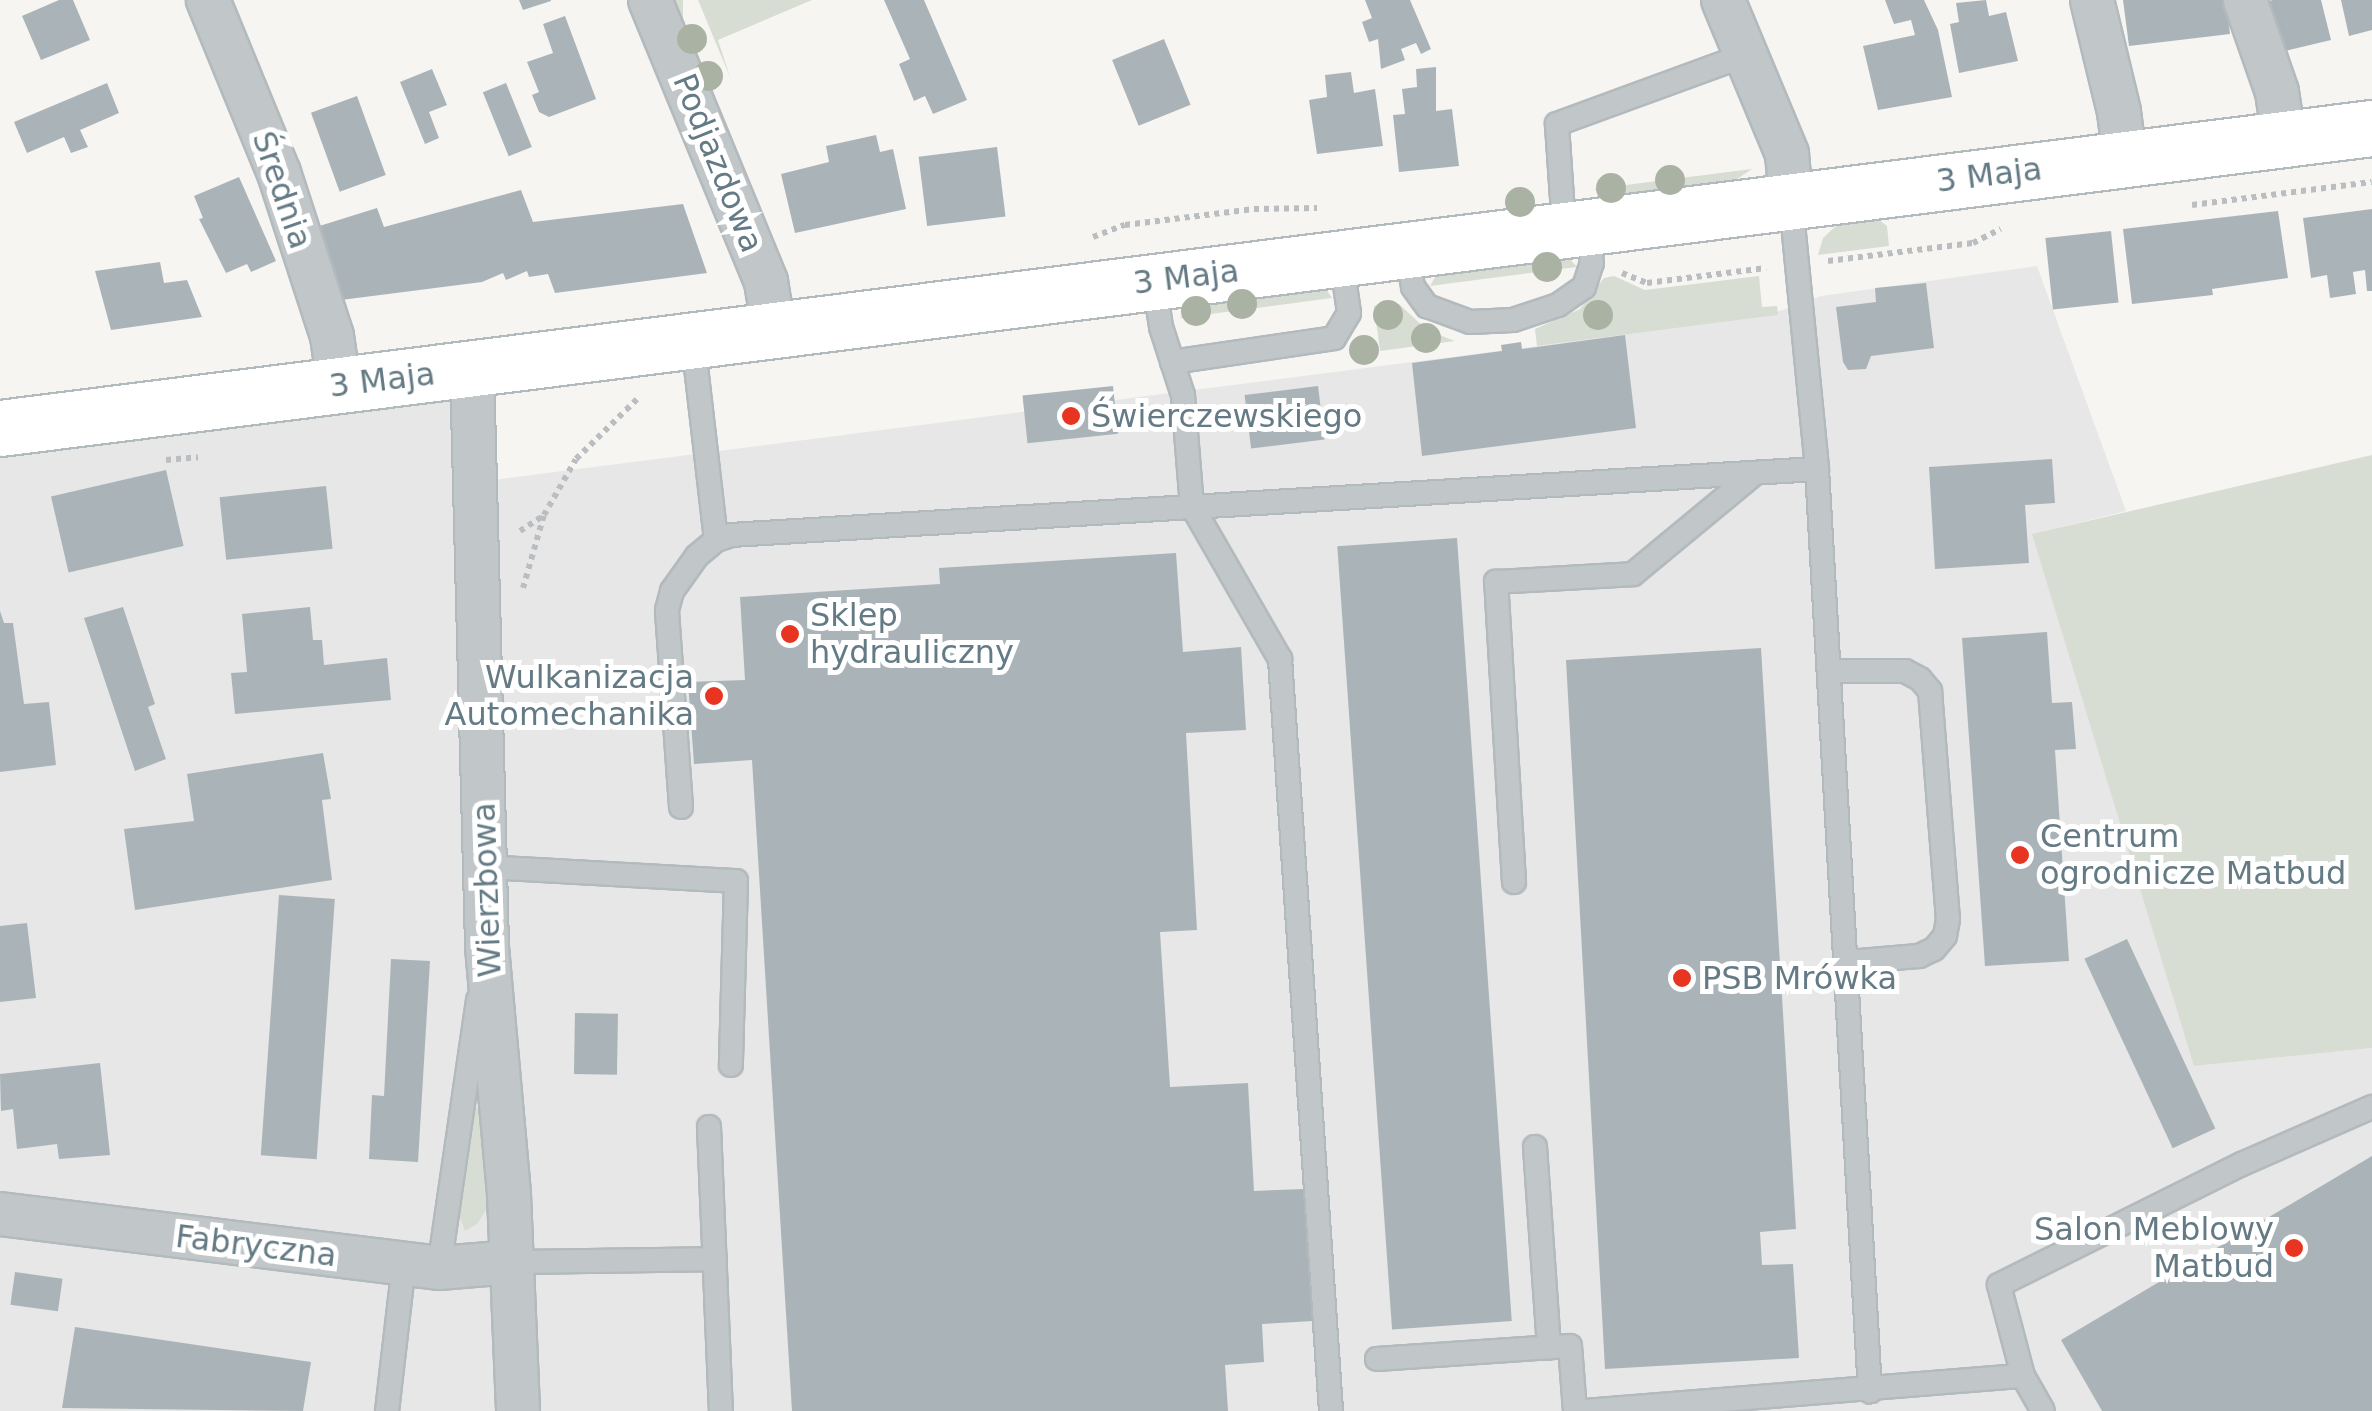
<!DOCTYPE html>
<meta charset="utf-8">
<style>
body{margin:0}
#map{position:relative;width:2372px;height:1411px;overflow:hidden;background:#f6f5f2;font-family:"DejaVu Sans",sans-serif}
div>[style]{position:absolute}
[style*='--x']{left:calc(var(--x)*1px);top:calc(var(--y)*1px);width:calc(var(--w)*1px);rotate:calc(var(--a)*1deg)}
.built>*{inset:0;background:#e6e7e6}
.green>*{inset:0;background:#d8ddd3;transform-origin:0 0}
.building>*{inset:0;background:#aab4b8;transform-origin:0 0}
.path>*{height:6px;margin-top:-3px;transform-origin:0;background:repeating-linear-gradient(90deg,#bbbec0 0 5px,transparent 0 10px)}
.roads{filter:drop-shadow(2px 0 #b3babd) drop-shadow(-2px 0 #b3babd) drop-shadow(0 2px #b3babd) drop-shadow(0 -2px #b3babd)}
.lane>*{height:22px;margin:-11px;padding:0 11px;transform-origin:11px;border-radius:11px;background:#c1c6c8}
.street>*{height:42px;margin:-21px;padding:0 21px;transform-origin:21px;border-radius:21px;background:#c1c6c8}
.secondary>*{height:55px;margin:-27.5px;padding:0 27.5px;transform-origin:27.5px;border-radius:27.5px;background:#fff}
.trees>*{width:30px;height:30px;margin:-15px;border-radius:50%;background:#aab2a3}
.dots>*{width:28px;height:28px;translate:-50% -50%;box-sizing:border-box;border:5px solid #fff;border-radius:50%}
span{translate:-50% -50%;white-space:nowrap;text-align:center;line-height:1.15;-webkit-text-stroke:10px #fff;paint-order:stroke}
.street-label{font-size:32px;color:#647a84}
.poi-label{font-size:32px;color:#647a84}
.left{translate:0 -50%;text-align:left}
.right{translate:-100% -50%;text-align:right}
</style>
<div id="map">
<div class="built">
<div style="clip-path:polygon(2037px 266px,2126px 511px,2033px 534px,2195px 1066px,2372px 1048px,2372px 1411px,0 1411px,0 432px,474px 374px,477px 482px,1763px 317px,1821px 296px)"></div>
</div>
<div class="green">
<div style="left:672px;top:0;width:11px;height:90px"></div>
<div style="clip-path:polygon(698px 0,812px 0,718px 40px,730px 77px)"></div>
<div style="clip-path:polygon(1752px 169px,1734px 181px,1613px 197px,1594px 189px)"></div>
<div style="clip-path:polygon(1875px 217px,1887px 226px,1889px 246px,1818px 255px,1823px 238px,1838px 224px)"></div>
<div style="clip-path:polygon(1567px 256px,1577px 267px,1430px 286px,1438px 272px)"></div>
<div style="clip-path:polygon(1614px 276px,1645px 290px,1759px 276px,1762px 307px,1777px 306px,1778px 315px,1537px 346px,1535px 329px,1580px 309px,1604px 278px)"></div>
<div style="clip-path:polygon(1325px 288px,1332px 298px,1180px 318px,1189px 304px)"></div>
<div style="clip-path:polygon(1399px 304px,1427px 330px,1455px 341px,1380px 351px,1374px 306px)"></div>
<div style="clip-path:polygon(2372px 455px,2372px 1048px,2194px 1066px,2032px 534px)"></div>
<div style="clip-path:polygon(484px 1099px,493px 1199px,477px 1224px,465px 1231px,458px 1212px,471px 1116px)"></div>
</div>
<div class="building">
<div style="clip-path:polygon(59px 0,73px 0,90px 40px,41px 60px,22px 16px)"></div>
<div style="clip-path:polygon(519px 0,551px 0,551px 1px,523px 10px)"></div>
<div style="clip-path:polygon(884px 0,924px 0,967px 100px,933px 114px,925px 96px,914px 101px,899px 64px,910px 59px)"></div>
<div style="clip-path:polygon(1365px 0,1410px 0,1431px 49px,1421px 54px,1416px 43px,1401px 49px,1405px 60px,1381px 69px,1378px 39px,1369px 42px,1362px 22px,1372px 18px)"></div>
<div style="clip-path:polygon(1885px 0,1924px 0,1938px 30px,1952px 97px,1878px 110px,1863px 46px,1915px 35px,1911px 20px,1894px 24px)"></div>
<div style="clip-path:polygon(1986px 0,1989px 16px,2006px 12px,2018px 61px,1959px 73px,1950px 24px,1959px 22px,1956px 3px)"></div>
<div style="clip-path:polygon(2123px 0,2226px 0,2230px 34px,2129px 46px)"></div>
<div style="clip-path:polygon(2273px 0,2321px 0,2331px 40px,2272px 54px,2260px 3px)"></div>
<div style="clip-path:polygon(2341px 0,2372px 0,2372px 30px,2349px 36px)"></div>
<div style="clip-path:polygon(565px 16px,596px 99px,549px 117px,539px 112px,532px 95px,539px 92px,527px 62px,553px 53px,543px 24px)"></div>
<div style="left:1164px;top:39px;width:71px;height:56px;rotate:68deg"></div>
<div style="clip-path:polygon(1436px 67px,1436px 111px,1452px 109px,1459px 166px,1399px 172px,1393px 115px,1405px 114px,1402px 89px,1417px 87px,1416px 69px)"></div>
<div style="clip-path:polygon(432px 69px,447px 105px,429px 112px,439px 138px,425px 144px,400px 82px)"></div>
<div style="clip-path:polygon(1351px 72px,1354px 93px,1375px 89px,1383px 146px,1317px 154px,1309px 100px,1327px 97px,1325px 75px)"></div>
<div style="clip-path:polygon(107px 83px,119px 113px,80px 130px,88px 147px,71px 153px,64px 137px,27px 153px,14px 122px)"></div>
<div style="left:506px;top:83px;width:69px;height:25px;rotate:68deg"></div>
<div style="left:357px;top:96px;width:84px;height:49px;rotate:70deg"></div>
<div style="clip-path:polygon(876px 135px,880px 152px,893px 149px,906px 209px,795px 233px,781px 174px,829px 162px,826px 146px)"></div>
<div style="left:997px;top:147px;width:70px;height:79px;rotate:83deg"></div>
<div style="clip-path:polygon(239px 177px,276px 261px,251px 272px,247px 264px,226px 273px,199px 219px,203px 218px,194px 196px)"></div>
<div style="clip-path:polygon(521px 190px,533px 222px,683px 204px,707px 273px,555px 293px,548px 274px,529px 277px,527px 271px,506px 280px,503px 273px,482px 282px,341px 300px,313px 228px,377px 208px,384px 227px)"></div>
<div style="clip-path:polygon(2372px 209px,2372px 291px,2367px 291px,2365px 270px,2353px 272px,2356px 294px,2330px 298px,2327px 275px,2311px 278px,2303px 218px)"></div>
<div style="clip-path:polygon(2278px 211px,2288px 278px,2212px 289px,2213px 295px,2132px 304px,2123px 229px)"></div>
<div style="left:2111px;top:231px;width:72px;height:66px;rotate:84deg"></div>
<div style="clip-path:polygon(160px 262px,164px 283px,187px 280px,202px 317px,111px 330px,95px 271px)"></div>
<div style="clip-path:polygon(1926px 283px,1934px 348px,1871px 356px,1866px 369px,1848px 370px,1843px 362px,1836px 307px,1876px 302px,1875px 288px)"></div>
<div style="clip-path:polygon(1625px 335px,1636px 428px,1422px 456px,1412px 363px,1502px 351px,1501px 345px,1521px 342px,1522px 349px)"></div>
<div style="left:1113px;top:386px;width:48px;height:91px;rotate:84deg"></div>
<div style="left:1318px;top:386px;width:54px;height:74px;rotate:83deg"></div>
<div style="clip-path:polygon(2052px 459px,2055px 503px,2025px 505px,2029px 563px,1935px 569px,1929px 467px)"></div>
<div style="left:166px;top:470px;width:78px;height:118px;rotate:77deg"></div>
<div style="left:326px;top:486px;width:63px;height:107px;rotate:84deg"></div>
<div style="left:1457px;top:538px;width:785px;height:120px;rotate:86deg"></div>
<div style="clip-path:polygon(1176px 553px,1183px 652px,1241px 647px,1246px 730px,1186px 733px,1197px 930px,1160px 932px,1170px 1087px,1248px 1083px,1254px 1191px,1305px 1189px,1313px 1321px,1262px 1324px,1264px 1362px,1225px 1365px,1228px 1411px,792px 1411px,752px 760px,694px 764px,688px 682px,745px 680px,740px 597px,940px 584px,939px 568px)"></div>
<div style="clip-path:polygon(123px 607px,155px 704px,148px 707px,166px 759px,135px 771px,84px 618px)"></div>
<div style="clip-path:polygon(310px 607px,313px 640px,322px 640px,324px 665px,387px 658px,391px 700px,235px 714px,231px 673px,247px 672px,242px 614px)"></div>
<div style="clip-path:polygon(0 611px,4px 623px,13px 623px,24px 704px,49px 702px,56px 765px,0 772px)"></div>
<div style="clip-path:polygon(2047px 632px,2052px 703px,2072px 702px,2076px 749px,2055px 750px,2069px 961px,1985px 966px,1962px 638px)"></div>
<div style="clip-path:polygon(1761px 648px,1796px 1229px,1760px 1232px,1762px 1265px,1793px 1264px,1799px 1358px,1605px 1369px,1566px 660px)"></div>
<div style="clip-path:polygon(323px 753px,331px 799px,322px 800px,332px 880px,135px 910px,124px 829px,194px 821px,187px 774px)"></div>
<div style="left:279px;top:895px;width:56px;height:261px;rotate:4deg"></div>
<div style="clip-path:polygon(27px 923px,36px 998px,0 1002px,0 926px)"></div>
<div style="left:2127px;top:939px;width:209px;height:47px;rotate:65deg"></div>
<div style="clip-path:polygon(391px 959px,430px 961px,418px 1162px,369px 1159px,372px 1095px,384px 1096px)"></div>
<div style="left:575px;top:1013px;width:43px;height:61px;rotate:1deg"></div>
<div style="clip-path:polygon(100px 1063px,110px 1155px,59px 1159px,57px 1144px,17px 1149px,13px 1109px,1px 1111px,0 1074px)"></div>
<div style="clip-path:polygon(2372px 1156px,2372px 1411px,2102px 1411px,2061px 1340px)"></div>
<div style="left:15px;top:1272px;width:48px;height:33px;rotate:8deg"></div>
<div style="clip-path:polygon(75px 1327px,311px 1362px,303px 1411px,62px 1408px)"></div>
</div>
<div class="path">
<div style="--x:2192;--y:205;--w:181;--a:-7.3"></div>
<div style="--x:1093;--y:237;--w:34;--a:-21"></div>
<div style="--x:1125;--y:225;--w:130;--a:-7.1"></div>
<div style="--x:1254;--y:209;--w:63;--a:-0.9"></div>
<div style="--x:1828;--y:261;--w:146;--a:-7.1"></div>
<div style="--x:1973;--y:243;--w:31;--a:-27"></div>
<div style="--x:1622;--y:273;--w:27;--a:22"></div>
<div style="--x:1647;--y:283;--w:120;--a:-7.2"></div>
<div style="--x:166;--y:460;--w:32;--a:-5"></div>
<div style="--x:520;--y:531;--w:27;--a:-33"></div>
<div style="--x:523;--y:588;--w:76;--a:-74"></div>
<div style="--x:544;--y:515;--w:64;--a:-60.3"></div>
<div style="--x:576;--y:459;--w:87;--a:-44.5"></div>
</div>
<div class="roads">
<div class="lane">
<div style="--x:1791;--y:203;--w:267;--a:84.4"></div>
<div style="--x:1817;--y:469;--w:924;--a:86.71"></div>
<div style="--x:1564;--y:228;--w:104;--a:-93.9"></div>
<div style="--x:1557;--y:124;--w:201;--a:-20.1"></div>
<div style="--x:1407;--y:249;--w:38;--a:81"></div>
<div style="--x:1413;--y:287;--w:24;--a:54"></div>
<div style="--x:1427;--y:306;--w:46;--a:20.4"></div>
<div style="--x:1470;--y:322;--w:43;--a:-2.7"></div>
<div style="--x:1513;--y:320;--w:47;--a:-18.4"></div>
<div style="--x:1558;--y:305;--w:32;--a:-35"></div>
<div style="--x:1584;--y:287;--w:25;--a:-72"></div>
<div style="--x:1592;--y:263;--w:38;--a:-97"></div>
<div style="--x:1154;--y:281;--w:47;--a:81.3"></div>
<div style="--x:1161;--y:327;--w:71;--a:72.1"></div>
<div style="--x:1183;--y:395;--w:111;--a:85.4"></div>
<div style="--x:1192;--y:506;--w:177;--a:60.1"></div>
<div style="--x:1280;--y:659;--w:754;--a:86.12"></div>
<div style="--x:693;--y:341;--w:200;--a:83.4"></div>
<div style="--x:1172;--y:362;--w:164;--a:-8.4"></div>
<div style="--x:1334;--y:338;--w:29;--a:-59"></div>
<div style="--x:1349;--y:313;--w:57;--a:-98.1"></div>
<div style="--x:1829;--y:671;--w:76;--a:0"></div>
<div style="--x:1905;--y:671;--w:17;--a:28"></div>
<div style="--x:1920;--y:679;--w:16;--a:50"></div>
<div style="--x:1930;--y:691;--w:229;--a:85.5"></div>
<div style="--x:1948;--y:919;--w:17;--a:100"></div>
<div style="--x:1945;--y:936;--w:17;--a:130"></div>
<div style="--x:1934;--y:949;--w:17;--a:155"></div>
<div style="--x:1919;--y:956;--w:72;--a:175.2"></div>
<div style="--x:681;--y:807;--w:197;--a:-94.1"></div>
<div style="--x:667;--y:610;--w:20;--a:-75"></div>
<div style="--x:672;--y:591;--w:43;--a:-54.5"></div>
<div style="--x:697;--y:556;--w:25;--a:-40"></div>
<div style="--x:716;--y:540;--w:16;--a:-18"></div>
<div style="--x:731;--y:535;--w:1088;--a:-3.48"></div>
<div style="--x:485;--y:867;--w:251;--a:3.2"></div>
<div style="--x:736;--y:881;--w:184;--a:91.6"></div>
<div style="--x:1514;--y:882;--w:301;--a:-93.4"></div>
<div style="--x:1496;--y:582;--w:137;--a:-3.3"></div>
<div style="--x:1633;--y:574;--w:158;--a:-39.6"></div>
<div style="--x:709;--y:1127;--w:284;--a:87.6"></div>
<div style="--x:1535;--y:1147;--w:201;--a:86"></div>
<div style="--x:512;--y:1262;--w:203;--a:-0.8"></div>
<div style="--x:439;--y:1268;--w:271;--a:-81.7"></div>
<div style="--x:1377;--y:1359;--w:193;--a:-3.9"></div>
<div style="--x:1570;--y:1346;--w:65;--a:85.6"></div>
<div style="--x:2023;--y:1376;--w:94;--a:-104.8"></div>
<div style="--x:1999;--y:1285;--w:271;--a:-26.5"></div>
<div style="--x:2242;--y:1164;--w:142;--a:-23.7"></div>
<div style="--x:387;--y:1411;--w:148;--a:-83.4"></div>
<div style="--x:1585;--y:1411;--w:439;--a:-4.6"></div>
<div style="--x:2023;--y:1376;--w:40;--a:60.3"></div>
</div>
<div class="street">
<div style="--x:208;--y:0;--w:187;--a:67.7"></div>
<div style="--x:279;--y:173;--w:171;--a:72"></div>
<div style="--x:332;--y:336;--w:49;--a:81.9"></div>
<div style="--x:650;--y:0;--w:305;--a:67.6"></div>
<div style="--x:766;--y:282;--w:49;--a:80.5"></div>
<div style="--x:1723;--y:0;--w:167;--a:67.4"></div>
<div style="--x:1787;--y:154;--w:45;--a:84.9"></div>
<div style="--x:2092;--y:0;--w:115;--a:76.4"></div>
<div style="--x:2119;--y:112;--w:47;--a:82.7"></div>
<div style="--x:2245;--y:0;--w:97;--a:70.8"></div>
<div style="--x:2277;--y:92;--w:48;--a:81.5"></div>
<div style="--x:472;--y:369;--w:578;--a:88.51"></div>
<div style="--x:487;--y:947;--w:249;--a:84.9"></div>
<div style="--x:509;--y:1195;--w:216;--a:87.6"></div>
<div style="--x:0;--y:1214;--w:442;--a:7"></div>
<div style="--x:439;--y:1268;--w:73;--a:-4.7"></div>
</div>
<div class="secondary">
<div style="--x:0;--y:428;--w:2391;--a:-7.21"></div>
</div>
</div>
<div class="trees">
<div style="left:692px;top:39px"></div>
<div style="left:708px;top:76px"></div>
<div style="left:1670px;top:180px"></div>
<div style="left:1611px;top:188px"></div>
<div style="left:1520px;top:202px"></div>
<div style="left:1547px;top:267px"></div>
<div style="left:1242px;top:304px"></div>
<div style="left:1196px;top:311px"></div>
<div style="left:1388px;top:315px"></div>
<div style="left:1598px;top:315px"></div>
<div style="left:1426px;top:338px"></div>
<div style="left:1364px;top:350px"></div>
</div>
<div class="dots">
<div style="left:1071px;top:416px;background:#e73521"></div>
<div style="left:790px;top:634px;background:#e73521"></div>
<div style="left:714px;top:696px;background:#e73521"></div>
<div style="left:2020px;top:855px;background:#e73521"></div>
<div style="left:1682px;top:978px;background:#e73521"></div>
<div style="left:2294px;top:1248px;background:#e73521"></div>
</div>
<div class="street-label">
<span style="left:718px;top:163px;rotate:68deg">Podjazdowa</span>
<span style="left:1989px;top:175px;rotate:-7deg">3 Maja</span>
<span style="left:282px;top:190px;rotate:71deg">Średnia</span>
<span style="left:1186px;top:277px;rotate:-7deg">3 Maja</span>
<span style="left:382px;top:380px;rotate:-7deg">3 Maja</span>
<span style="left:487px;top:890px;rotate:-92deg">Wierzbowa</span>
<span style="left:256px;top:1246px;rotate:7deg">Fabryczna</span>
</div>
<div class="poi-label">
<span class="left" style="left:1091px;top:416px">Świerczewskiego</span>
<span class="left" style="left:810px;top:634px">Sklep<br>hydrauliczny</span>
<span class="right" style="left:694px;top:696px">Wulkanizacja<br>Automechanika</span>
<span class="left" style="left:2040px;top:855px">Centrum<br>ogrodnicze Matbud</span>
<span class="left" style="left:1702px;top:978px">PSB Mrówka</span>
<span class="right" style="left:2274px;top:1248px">Salon Meblowy<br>Matbud</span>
</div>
</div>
